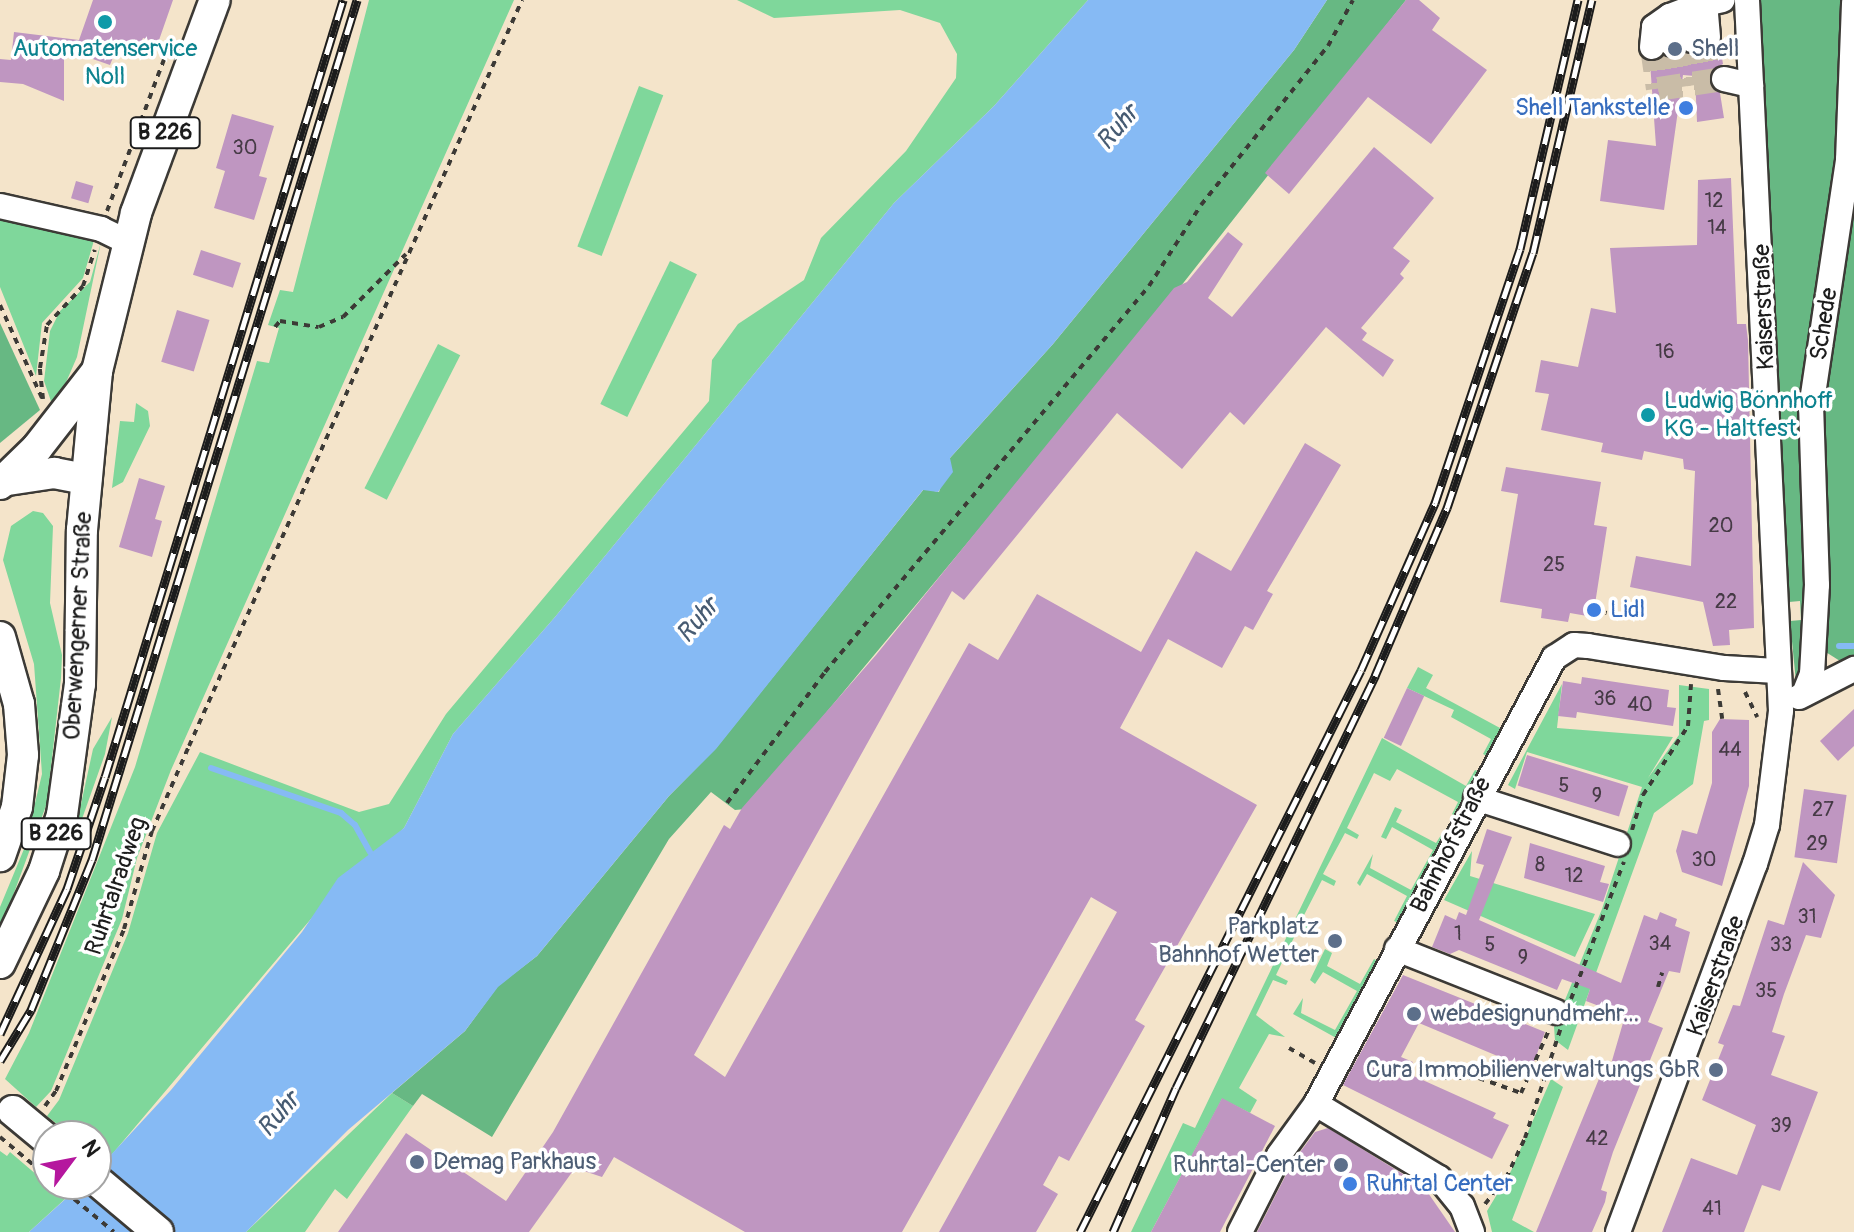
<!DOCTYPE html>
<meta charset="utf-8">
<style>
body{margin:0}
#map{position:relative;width:1854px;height:1232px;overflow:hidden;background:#f4e4ca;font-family:Pangolin,sans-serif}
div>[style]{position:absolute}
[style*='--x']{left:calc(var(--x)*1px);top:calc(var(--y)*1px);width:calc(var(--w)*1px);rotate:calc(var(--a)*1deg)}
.green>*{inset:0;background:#7fd79b;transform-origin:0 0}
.forest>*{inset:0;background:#67b883}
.water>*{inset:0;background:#86baf4}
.stream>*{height:6px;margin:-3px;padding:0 3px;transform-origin:3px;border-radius:3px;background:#86baf4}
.building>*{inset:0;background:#bf96c1;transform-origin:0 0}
.minor-tunnel>*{height:24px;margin-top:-12px;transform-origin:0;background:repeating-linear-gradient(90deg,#c9bca7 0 24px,transparent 0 36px)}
.path>*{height:4px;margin-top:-2px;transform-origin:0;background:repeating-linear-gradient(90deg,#3c3a36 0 6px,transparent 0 12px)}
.roads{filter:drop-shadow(2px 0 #3c3a36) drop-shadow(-2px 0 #3c3a36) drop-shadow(0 2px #3c3a36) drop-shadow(0 -2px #3c3a36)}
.minor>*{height:24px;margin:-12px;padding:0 12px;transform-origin:12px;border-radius:12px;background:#fff}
.major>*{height:30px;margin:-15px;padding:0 15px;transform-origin:15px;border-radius:15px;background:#fff}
.rail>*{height:9px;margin-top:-4.5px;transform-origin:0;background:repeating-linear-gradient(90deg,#fff 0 18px,#1c1c1c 0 36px);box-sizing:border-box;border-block:2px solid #1c1c1c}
.bridges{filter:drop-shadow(2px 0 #3c3a36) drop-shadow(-2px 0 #3c3a36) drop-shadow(0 2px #3c3a36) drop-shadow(0 -2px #3c3a36)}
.major-bridge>*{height:30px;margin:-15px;padding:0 15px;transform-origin:15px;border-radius:15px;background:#fff}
.dots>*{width:22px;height:22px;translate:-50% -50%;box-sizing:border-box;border:4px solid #fff;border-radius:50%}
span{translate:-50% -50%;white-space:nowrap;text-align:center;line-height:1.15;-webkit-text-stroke:7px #fff;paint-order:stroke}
.number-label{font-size:20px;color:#453a45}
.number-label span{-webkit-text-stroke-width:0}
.shield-label span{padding:2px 6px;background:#fff;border:2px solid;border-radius:6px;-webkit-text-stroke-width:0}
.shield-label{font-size:22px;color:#1c1c1c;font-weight:700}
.culture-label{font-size:24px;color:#0d838f}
.left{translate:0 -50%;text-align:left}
.service-label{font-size:24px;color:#4e5e75}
.right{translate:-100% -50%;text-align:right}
.shop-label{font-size:24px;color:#366cbe}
.street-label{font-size:24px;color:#1c1c1c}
.water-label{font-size:26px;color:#465b72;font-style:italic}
.north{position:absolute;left:32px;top:1120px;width:80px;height:80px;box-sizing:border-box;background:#fff;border:2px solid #a4a4a4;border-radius:50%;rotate:58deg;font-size:22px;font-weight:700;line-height:32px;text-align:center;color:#1c1c1c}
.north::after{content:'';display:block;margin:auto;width:28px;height:36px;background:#b5179e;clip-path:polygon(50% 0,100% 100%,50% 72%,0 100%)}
</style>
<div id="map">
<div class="green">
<div style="clip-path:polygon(369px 0,514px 0,171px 770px,137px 858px,122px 919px,51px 1091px,36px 1107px,5px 1079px,29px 1033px,135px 767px,257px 361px,269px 363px,279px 328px,268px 325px,280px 290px,293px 292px)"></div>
<div style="clip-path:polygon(737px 0,1088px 0,994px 106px,894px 203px,555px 617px,453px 734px,404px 828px,321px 907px,103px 1165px,96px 1158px,96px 1136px,72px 1136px,47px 1116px,59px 1100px,128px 933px,157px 833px,200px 752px,359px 812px,389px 804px,446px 714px,709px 401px,712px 360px,738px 324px,804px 280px,821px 238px,906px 151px,956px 78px,957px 54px,940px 23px,900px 10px,774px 18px)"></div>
<div style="left:639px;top:86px;width:26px;height:172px;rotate:21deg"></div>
<div style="clip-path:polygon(0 210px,95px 237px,83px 278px,42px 323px,36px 376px,0 287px)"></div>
<div style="clip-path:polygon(101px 242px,77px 357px,54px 410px,44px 381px,50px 331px,60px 311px,90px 282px)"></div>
<div style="left:670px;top:261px;width:30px;height:159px;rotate:26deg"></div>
<div style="left:438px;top:344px;width:25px;height:162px;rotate:27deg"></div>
<div style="clip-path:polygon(136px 403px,148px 411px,150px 426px,123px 482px,112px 488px,120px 421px,134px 422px)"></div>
<div style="clip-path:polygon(33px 511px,43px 513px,53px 526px,50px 603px,62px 655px,61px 678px,47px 803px,0 931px,0 907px,24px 849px,42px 774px,34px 664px,3px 560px,11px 526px)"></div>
<div style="clip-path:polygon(1418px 667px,1433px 675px,1426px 688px,1500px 728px,1512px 713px,1489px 757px,1483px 754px,1491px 739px,1451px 717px,1454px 710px,1407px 688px)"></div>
<div style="clip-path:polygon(1562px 684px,1557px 728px,1673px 737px,1648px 778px,1679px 735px,1679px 685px,1709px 689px,1709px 720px,1704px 721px,1693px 784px,1654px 813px,1568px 1050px,1555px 1040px,1554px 1027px,1602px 909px,1642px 787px,1527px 752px,1515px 789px,1508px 785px)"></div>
<div style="clip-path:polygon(112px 717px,105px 754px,71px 850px,93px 749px)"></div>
<div style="clip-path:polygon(1382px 738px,1466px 786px,1475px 770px,1480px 772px,1457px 817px,1452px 814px,1458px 802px,1397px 769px,1390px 781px,1374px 773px,1347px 828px,1359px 835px,1357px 839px,1345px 833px,1323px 874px,1336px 881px,1334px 886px,1322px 880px,1301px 921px,1314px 928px,1312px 933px,1299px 927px,1276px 975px,1288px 981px,1286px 985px,1273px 980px,1256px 1015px,1285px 1037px,1269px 1034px,1239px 1088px,1257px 1100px,1250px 1113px,1222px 1099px,1151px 1232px,1131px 1232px,1183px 1123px,1195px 1128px)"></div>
<div style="clip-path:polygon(1395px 807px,1402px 810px,1396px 822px,1436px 843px,1443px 832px,1448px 834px,1399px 923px,1394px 921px,1407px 896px,1367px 874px,1360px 886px,1357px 883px,1373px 854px,1370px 868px,1411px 890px,1433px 850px,1392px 827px,1386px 839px,1381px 837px)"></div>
<div style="clip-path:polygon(1472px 851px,1470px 876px,1595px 914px,1575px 957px,1444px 900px)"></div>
<div style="clip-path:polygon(1325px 949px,1332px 953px,1327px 966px,1360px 984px,1374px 959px,1379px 962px,1338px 1039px,1293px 1014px,1303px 998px,1301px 1013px,1335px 1030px,1357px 991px,1323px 972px,1315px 984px,1310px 980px)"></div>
<div style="clip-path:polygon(1551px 1079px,1563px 1087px,1512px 1220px,1534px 1232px,1492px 1232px,1487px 1211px,1511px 1171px)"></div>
<div style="clip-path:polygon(392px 1093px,413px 1106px,347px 1199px,335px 1189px,305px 1232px,246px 1232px)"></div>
<div style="clip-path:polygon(0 1151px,7px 1156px,10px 1152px,65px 1199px,29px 1232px,0 1232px)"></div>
</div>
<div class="forest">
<div style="clip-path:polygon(1327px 0,1406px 0,1177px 291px,746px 809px,735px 810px,711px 792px,669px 839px,492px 1137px,422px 1094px,413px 1106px,392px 1093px,465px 1031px,498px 986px,537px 956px,669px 796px,716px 748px,924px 489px,939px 492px,950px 458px,1053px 344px,1294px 50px)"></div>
<div style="clip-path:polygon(1759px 0,1854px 0,1854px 659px,1840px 661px,1821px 649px,1796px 682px,1790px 621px,1801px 620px,1800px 601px,1789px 602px)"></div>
<div style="clip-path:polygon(0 323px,40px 410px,0 443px)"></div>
</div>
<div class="water">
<div style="clip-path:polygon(1088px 0,1327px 0,1294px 50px,1053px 344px,950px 458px,953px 472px,938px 492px,923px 490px,716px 749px,669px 796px,537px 956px,498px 987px,465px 1031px,348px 1130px,246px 1232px,29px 1232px,82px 1184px,96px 1184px,96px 1171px,171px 1090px,302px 932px,338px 878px,404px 828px,453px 734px,555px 617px,894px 203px,994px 106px)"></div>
</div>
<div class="stream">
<div style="--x:1839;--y:646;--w:15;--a:0"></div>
<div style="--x:211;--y:768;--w:138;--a:19.1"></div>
<div style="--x:341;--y:813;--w:18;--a:41"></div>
<div style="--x:355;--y:825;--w:31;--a:61"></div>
</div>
<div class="building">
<div style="clip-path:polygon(93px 0,173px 0,158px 43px,143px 38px,138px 52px,118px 45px,110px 65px,64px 49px,64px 101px,23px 84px,0 82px,0 59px,11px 60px,14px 32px,79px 40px)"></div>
<div style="clip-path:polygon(1406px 0,1419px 0,1440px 18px,1432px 30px,1487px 70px,1431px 144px,1368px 97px,1289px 194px,1265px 173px)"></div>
<div style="clip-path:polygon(1720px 45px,1723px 64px,1712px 70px,1710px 83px,1720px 93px,1724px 118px,1697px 122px,1695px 76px,1683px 75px,1664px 210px,1600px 201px,1608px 140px,1656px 146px,1650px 62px)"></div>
<div style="clip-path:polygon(232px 114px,274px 126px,259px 176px,267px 178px,254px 220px,214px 208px,225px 171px,216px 168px)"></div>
<div style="clip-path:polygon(1374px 147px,1434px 198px,1393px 248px,1410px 261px,1400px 274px,1404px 278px,1361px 328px,1367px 333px,1362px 340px,1394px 360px,1383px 377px,1326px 327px,1244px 425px,1230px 412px,1182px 469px,1117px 413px,964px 600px,952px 591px,694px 1055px,725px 1077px,969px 643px,998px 660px,1037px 594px,1141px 652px,1196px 551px,1231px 571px,1305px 443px,1341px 465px,1267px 591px,1273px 594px,1253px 630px,1245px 626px,1222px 668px,1168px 639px,1120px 728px,1257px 805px,1135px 1020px,1145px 1026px,1069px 1161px,1059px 1156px,1043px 1185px,1058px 1194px,1036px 1232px,939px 1232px,1117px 912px,1091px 897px,902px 1232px,745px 1232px,614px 1157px,602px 1177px,575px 1168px,529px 1232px,338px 1232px,406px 1133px,506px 1201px,553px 1132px,724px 825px,730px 829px,742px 808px,876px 655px,1174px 288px,1187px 282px,1228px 232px,1243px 244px,1208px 298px,1232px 317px)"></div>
<div style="clip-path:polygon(1731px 178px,1737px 324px,1746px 324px,1748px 340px,1754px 628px,1729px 630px,1730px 645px,1713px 646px,1703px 602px,1630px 587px,1636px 556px,1691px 566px,1695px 471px,1684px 469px,1683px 459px,1644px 451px,1642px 460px,1601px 452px,1603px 443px,1541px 430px,1549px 394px,1535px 392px,1541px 360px,1578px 367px,1591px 308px,1616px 313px,1610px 248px,1697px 245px,1698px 180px)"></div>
<div style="left:76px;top:181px;width:18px;height:18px;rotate:16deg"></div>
<div style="left:201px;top:250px;width:42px;height:26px;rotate:18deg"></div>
<div style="left:177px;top:310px;width:34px;height:54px;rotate:17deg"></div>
<div style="clip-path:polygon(1506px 467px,1601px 482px,1594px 525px,1607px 527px,1593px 617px,1570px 613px,1568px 622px,1541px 618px,1542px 609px,1500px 602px,1518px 494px,1501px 491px)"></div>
<div style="clip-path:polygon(139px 478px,165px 486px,155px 519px,162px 521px,152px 557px,119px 547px)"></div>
<div style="clip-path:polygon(1582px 677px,1669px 690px,1667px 707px,1676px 708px,1673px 726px,1577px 712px,1576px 718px,1558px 716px,1563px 681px,1581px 684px)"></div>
<div style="left:1407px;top:688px;width:19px;height:55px;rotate:25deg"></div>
<div style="clip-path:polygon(1854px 709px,1854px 746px,1838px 761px,1820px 741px)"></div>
<div style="clip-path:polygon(1720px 719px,1749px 720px,1749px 786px,1722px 886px,1682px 872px,1676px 851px,1682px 830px,1697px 834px,1712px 783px,1712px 732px)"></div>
<div style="left:1527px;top:755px;width:106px;height:32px;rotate:17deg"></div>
<div style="left:1804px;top:789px;width:43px;height:69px;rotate:8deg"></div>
<div style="clip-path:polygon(1487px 829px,1512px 837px,1479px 920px,1621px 983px,1644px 915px,1657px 920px,1660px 912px,1677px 919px,1675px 926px,1690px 932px,1680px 973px,1669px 971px,1648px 1022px,1663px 1028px,1613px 1152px,1601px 1190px,1607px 1192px,1605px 1202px,1592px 1232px,1536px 1232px,1603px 1069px,1609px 1071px,1625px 1016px,1586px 1001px,1590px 989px,1562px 979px,1557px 990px,1459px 950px,1450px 954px,1432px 947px,1445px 915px,1456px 920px,1459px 912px,1466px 915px,1484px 865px,1476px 863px)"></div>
<div style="clip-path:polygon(1530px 843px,1605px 866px,1600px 882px,1609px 884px,1603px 902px,1524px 878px)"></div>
<div style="clip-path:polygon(1803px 862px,1835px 895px,1821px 938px,1806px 935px,1784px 994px,1772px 1032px,1785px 1036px,1771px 1075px,1818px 1092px,1780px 1191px,1762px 1185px,1744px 1232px,1662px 1232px,1691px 1158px,1737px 1175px,1756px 1125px,1702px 1100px,1724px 1045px,1718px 1043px,1733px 1005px,1740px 1006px,1768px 920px,1784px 925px)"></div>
<div style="clip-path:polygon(1403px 975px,1545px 1032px,1531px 1070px,1419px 1023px,1401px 1057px,1413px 1062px,1407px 1073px,1496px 1113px,1493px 1118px,1509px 1125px,1492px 1159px,1343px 1085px)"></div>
<div style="clip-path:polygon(1222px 1098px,1275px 1126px,1220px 1232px,1151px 1232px)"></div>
<div style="clip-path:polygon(1328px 1128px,1424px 1187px,1455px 1232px,1257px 1232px,1292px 1163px,1315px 1132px)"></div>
</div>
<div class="minor-tunnel">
<div style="--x:1708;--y:37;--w:44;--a:78.2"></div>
<div style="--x:1692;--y:40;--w:45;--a:81"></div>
<div style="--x:1672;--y:44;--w:44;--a:80.8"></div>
<div style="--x:1652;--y:47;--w:42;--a:81.9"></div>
<div style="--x:1658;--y:89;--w:67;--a:-8.6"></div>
</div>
<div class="path">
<div style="--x:107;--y:211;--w:168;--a:-69.4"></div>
<div style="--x:0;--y:305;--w:102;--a:65.7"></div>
<div style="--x:275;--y:327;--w:8;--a:-50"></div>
<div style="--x:280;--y:321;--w:39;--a:9"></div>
<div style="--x:319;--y:327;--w:26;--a:-23"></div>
<div style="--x:343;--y:317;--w:89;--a:-45"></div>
<div style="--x:43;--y:399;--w:31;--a:-96"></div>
<div style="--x:40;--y:368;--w:44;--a:-80.8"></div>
<div style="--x:47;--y:325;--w:53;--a:-47.3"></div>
<div style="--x:83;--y:286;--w:38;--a:-72"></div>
<div style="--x:1594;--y:610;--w:13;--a:13"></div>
<div style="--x:1718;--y:689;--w:30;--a:82"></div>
<div style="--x:1745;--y:692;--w:28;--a:64"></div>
<div style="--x:727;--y:803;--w:164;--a:-53.2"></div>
<div style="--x:825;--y:672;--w:504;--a:-49.99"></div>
<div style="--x:1149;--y:286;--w:96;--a:-57.3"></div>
<div style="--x:1201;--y:205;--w:203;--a:-51.4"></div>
<div style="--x:1328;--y:46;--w:52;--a:-61.5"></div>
<div style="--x:1632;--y:830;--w:37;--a:-73"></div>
<div style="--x:1643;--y:795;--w:82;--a:-56.9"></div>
<div style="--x:1688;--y:726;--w:42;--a:-85.9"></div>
<div style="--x:1246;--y:924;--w:4;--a:-63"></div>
<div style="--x:1658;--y:987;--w:15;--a:-74"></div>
<div style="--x:1571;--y:999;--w:147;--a:-68.9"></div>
<div style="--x:1289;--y:1048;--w:30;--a:30"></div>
<div style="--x:1418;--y:1067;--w:29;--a:22"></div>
<div style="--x:1445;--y:1078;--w:34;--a:0"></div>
<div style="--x:1479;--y:1078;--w:45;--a:19.7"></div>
<div style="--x:1521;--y:1093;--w:67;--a:-66.1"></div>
<div style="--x:45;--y:1106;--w:19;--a:-54"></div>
<div style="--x:56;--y:1091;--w:176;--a:-67.2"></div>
<div style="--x:124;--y:929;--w:102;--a:-74.1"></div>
<div style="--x:152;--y:831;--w:93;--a:-66.5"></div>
<div style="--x:189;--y:746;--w:817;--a:-65.94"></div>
<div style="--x:0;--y:1137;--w:62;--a:39.8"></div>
<div style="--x:56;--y:1184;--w:75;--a:39.6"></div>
<div style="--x:1485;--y:1204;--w:33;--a:-51"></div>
<div style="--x:1506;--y:1178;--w:44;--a:-64.6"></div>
<div style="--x:1525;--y:1138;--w:114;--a:-72"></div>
</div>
<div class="roads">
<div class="minor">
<div style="--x:1708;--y:37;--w:33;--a:-95"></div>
<div style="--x:1705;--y:4;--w:18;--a:-13"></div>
<div style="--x:1692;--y:40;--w:31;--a:-97"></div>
<div style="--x:1688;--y:9;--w:18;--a:-16"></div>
<div style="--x:1672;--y:44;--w:28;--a:-94"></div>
<div style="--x:1670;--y:16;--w:19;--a:-21"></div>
<div style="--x:1652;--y:47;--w:20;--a:-84"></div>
<div style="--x:1654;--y:27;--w:19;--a:-35"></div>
<div style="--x:1724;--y:79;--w:28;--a:13"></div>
<div style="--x:0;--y:206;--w:104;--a:12.8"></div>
<div style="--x:101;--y:229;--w:30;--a:26"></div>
<div style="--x:1804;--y:694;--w:22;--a:-68"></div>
<div style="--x:1812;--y:674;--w:89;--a:-86.8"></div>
<div style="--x:1817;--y:585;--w:177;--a:-91.9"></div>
<div style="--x:1811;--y:408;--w:251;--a:-81.5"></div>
<div style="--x:1848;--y:160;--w:158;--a:-87.8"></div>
<div style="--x:1799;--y:697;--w:62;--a:-27"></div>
<div style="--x:1476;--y:798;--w:149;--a:17.9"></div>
<div style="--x:1397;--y:949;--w:171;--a:21.6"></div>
<div style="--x:1316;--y:1104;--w:144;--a:31"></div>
<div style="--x:1439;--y:1178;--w:36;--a:51"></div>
<div style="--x:1462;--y:1206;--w:28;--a:69"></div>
<div style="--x:1240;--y:1232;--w:86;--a:-63.1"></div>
<div style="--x:1279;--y:1155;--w:63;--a:-54"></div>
<div style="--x:1316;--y:1104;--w:506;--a:-61.91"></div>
<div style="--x:1554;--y:658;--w:24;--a:-33"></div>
<div style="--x:1574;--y:645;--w:14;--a:4"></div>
<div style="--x:1588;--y:646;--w:138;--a:9.2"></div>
<div style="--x:1724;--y:668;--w:53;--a:3.2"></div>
<div style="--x:1618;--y:1232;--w:393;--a:-69.6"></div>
<div style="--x:1755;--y:864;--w:41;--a:-72.9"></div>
<div style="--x:1767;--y:825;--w:115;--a:-83"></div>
<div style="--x:1781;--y:711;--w:712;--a:-92.74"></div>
</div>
<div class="major">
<div style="--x:8;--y:480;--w:47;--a:-8.7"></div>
<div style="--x:54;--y:473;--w:33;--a:11"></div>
<div style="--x:0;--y:484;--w:52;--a:-44.2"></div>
<div style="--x:37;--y:448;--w:98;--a:-52.1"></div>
<div style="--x:0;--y:637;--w:70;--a:74.2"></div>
<div style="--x:19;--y:704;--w:51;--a:85.5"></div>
<div style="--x:23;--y:755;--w:52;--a:96.6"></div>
<div style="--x:17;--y:807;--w:52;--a:109.1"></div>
<div style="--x:0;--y:963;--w:102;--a:-64.4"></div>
<div style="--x:44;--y:871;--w:59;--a:-72.2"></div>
<div style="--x:62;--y:815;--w:132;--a:-82.2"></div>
<div style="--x:80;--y:684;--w:154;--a:-89.3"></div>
<div style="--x:82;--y:530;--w:160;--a:-84.6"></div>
<div style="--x:97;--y:371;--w:163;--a:-76.1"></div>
<div style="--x:136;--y:213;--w:227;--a:-69.7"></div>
<div style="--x:96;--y:1180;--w:81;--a:40"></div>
</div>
</div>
<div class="rail">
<div style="--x:0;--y:1034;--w:160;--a:-65.2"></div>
<div style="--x:67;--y:889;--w:118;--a:-71.3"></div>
<div style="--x:105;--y:777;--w:813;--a:-72.97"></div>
<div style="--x:0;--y:1061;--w:60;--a:-58.7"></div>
<div style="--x:31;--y:1010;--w:162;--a:-67.9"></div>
<div style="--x:92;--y:860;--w:900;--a:-72.87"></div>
<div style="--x:1080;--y:1232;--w:628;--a:-63.43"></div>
<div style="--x:1361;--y:670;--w:183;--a:-66.1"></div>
<div style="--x:1435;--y:503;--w:268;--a:-71.5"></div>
<div style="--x:1520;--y:249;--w:256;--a:-76.9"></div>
<div style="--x:1113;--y:1232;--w:157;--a:-66.4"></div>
<div style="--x:1176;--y:1088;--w:458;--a:-64.2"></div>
<div style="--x:1375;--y:676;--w:183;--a:-66.8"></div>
<div style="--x:1447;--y:508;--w:269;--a:-71.4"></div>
<div style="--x:1533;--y:253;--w:260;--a:-76.9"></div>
</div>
<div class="bridges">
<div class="major-bridge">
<div style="--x:13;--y:1111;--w:45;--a:39.6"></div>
</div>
</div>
<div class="dots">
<div style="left:105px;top:22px;background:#0f9aa8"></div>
<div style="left:1675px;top:49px;background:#5c6f8a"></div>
<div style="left:1686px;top:108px;background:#3f7fe0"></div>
<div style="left:1648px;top:415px;background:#0f9aa8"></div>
<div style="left:1594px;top:610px;background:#3f7fe0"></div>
<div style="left:1335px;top:941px;background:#5c6f8a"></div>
<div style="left:1414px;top:1014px;background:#5c6f8a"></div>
<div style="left:1716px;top:1070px;background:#5c6f8a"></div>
<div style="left:417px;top:1162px;background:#5c6f8a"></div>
<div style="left:1341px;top:1165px;background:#5c6f8a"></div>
<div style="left:1350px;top:1184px;background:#3f7fe0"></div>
</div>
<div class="number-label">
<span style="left:245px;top:147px">30</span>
<span style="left:1714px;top:200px">12</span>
<span style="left:1717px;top:227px">14</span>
<span style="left:1665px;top:351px">16</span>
<span style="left:1721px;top:525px">20</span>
<span style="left:1554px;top:564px">25</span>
<span style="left:1726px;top:601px">22</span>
<span style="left:1605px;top:698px">36</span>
<span style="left:1640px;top:704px">40</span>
<span style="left:1730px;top:749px">44</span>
<span style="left:1564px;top:785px">5</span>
<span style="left:1597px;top:795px">9</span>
<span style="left:1823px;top:809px">27</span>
<span style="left:1817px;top:843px">29</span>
<span style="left:1704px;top:859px">30</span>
<span style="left:1540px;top:864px">8</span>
<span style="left:1574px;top:875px">12</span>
<span style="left:1807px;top:916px">31</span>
<span style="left:1458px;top:933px">1</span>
<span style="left:1660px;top:943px">34</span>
<span style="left:1490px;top:944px">5</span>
<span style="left:1781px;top:944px">33</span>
<span style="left:1523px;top:957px">9</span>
<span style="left:1766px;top:990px">35</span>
<span style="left:1781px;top:1125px">39</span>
<span style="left:1597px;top:1138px">42</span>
<span style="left:1712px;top:1208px">41</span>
</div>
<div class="shield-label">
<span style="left:165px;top:133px">B 226</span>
<span style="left:56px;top:834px">B 226</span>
</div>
<div class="culture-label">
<span style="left:105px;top:63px">Automatenservice<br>Noll</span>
<span class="left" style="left:1664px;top:415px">Ludwig Bönnhoff<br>KG - Haltfest</span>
</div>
<div class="service-label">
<span class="left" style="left:1691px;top:49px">Shell</span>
<span class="right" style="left:1319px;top:941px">Parkplatz<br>Bahnhof Wetter</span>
<span class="left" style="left:1430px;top:1014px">webdesignundmehr...</span>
<span class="right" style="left:1700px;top:1070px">Cura Immobilienverwaltungs GbR</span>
<span class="left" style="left:433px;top:1162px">Demag Parkhaus</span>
<span class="right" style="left:1325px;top:1165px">Ruhrtal-Center</span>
</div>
<div class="shop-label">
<span class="right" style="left:1670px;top:108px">Shell Tankstelle</span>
<span class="left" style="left:1610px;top:610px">Lidl</span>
<span class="left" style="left:1366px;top:1184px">Ruhrtal Center</span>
</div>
<div class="street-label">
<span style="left:1764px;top:307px;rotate:-92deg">Kaiserstraße</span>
<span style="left:1824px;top:324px;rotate:-81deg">Schede</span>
<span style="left:78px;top:626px;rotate:-87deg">Oberwengerner Straße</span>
<span style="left:1451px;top:845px;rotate:-63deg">Bahnhofstraße</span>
<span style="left:116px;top:886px;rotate:-71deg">Ruhrtalradweg</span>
<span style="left:1716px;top:976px;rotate:-70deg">Kaiserstraße</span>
</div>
<div class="water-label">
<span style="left:1118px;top:128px;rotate:-50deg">Ruhr</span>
<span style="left:698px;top:621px;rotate:-50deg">Ruhr</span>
<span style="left:279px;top:1115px;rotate:-50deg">Ruhr</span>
</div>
<div class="north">N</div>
</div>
